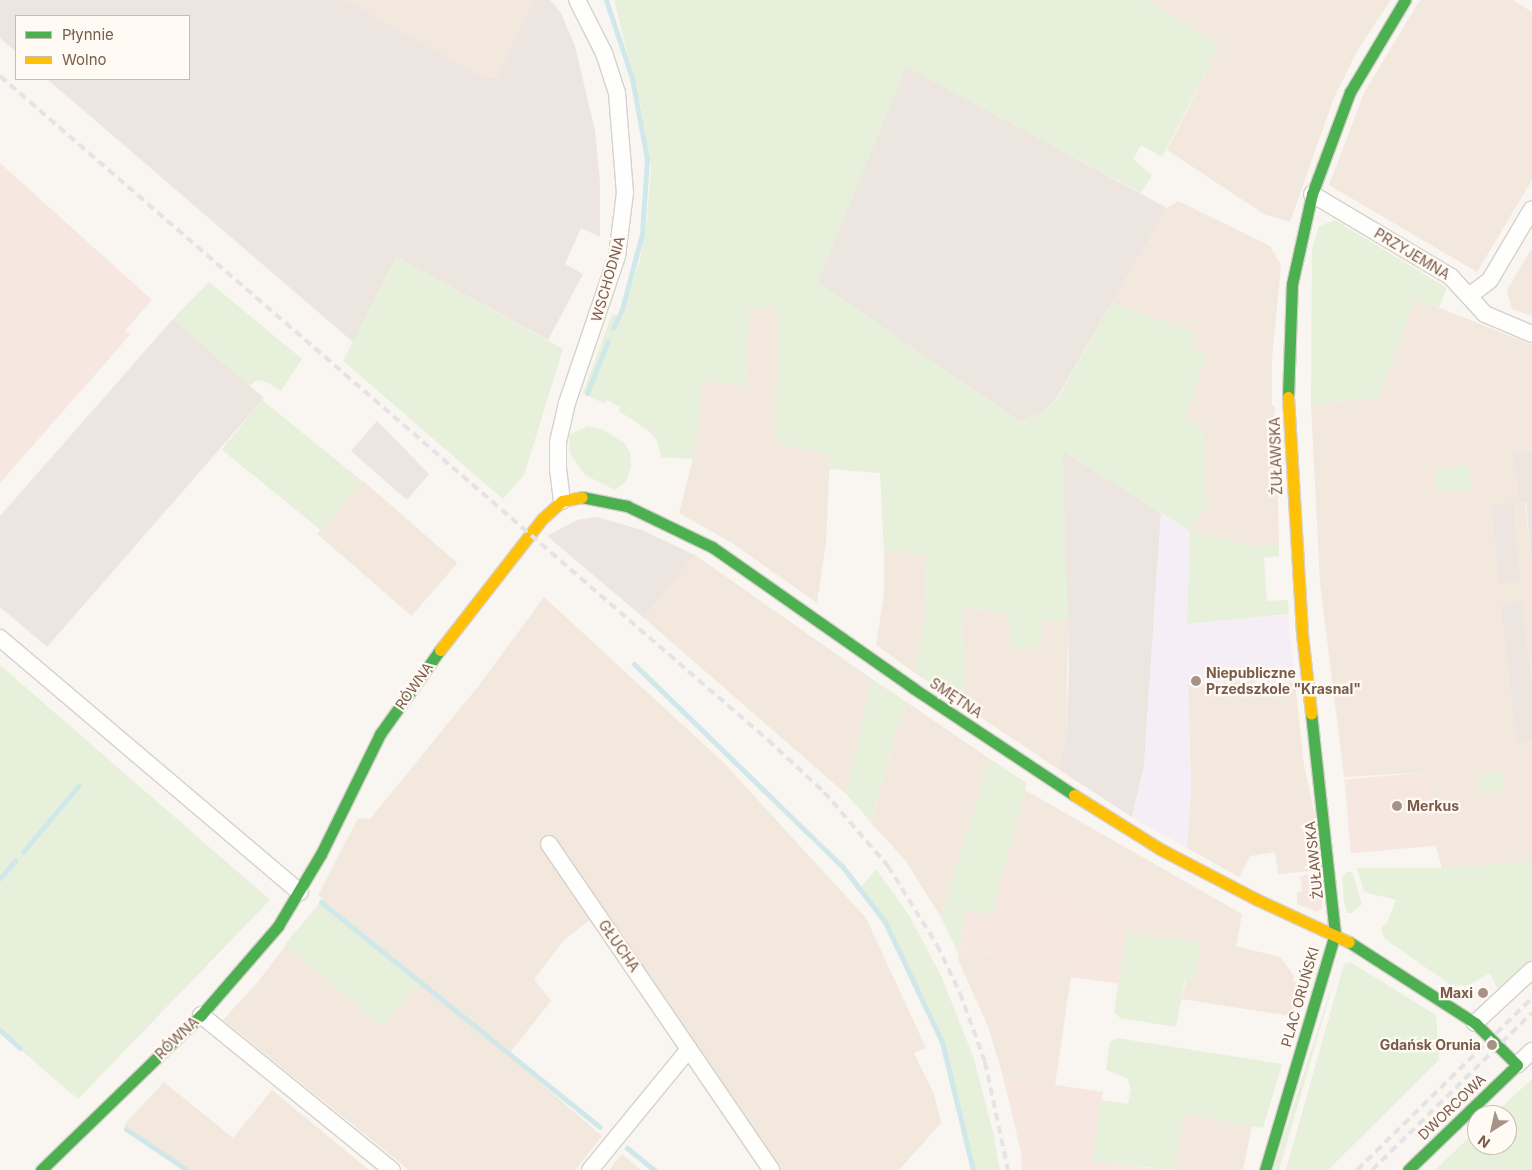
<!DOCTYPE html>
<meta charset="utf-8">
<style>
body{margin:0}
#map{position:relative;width:1532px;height:1170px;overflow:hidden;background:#f9f5f0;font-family:Inter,sans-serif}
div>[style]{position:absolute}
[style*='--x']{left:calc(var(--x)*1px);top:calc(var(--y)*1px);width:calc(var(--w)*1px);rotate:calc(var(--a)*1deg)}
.residential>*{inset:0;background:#f2e8de;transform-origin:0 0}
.commercial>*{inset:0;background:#f6e8e1;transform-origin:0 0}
.industrial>*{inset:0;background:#ede5e0;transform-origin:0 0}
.education>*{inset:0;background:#f6eef6}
.green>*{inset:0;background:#e7f0db;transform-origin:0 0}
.stream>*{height:5px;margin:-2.5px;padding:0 2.5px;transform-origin:2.5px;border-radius:2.5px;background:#d0e8ea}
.roads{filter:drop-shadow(1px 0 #d7d1cb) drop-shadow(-1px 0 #d7d1cb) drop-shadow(0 1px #d7d1cb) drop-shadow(0 -1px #d7d1cb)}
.street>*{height:16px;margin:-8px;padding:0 8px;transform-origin:8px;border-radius:8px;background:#fefefd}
.fast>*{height:11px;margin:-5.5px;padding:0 5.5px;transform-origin:5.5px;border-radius:5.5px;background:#4caf50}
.slow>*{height:11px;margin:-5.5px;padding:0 5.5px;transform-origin:5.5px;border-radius:5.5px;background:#ffc107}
.rail>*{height:4px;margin-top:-2px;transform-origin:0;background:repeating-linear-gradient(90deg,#e6e3e7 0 8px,transparent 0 13px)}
.dots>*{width:14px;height:14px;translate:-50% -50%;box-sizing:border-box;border:2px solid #fffaf3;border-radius:50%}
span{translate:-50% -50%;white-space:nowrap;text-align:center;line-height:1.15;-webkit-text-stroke:4.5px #fffaf3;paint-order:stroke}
.street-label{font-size:14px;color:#7a5c4d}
.poi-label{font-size:14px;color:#7a5c4d;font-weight:700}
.left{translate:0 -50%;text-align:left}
.right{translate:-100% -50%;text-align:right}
.legend{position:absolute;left:15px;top:15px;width:175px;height:65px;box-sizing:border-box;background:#fffaf3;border:1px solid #cabbb1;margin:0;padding:6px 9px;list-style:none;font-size:15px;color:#7a5c4d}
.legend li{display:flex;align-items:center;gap:10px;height:25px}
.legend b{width:25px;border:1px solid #cabbb1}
.north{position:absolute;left:1467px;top:1105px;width:50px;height:50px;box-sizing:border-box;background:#fffaf3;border:1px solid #cabbb1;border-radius:50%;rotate:215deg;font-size:14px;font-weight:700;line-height:20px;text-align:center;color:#7a5c4d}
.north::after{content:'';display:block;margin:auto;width:18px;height:22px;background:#a69286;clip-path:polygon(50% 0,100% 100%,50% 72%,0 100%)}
</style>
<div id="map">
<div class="residential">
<div style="clip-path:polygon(345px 0,533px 0,497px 77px,485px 78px)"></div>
<div style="clip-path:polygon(1145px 0,1391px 0,1357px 51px,1333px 100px,1290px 222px,1264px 214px,1167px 150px,1220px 45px)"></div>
<div style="clip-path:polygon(1420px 0,1513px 0,1532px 12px,1532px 180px,1477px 272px,1329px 185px,1364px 93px)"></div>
<div style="clip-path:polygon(1178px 201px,1270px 246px,1281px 265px,1272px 359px,1272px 405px,1275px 406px,1272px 432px,1276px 433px,1279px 545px,1252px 546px,1190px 531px,1207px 505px,1202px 425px,1184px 420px,1190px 348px,1196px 333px,1112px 303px,1167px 208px)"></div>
<div style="clip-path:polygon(1532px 248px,1532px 316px,1512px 309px,1507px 290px)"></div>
<div style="clip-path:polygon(1415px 298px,1532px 345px,1532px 451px,1514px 453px,1521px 502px,1525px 502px,1532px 569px,1532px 861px,1442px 868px,1436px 846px,1430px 772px,1344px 777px,1320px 582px,1311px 404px,1378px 398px)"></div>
<div style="clip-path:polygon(772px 306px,778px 312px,830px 455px,826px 543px,817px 603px,732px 543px,679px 513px,693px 459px,703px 381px,746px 386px,749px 309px)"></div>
<div style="left:363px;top:481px;width:125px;height:70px;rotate:41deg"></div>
<div style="clip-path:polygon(884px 549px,925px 555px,926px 612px,915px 673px,876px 645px,884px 595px)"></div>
<div style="clip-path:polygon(695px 555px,872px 679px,846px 794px,644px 618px)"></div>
<div style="clip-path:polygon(544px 597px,724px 763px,866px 918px,926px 1048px,914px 1053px,934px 1094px,941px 1123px,899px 1170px,760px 1170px,590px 920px,564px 940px,534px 979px,551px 1001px,508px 1055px,602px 1136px,575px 1170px,409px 1170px,223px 1020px,257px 983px,286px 945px,384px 1025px,420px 982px,318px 895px,358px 818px,370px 819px,480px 684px)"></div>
<div style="clip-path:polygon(962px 608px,1008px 612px,1011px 647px,1043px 619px,1068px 620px,1066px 738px,1058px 769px,964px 706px)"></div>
<div style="clip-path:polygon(1256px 680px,1257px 685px,1295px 682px,1304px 765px,1318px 829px,1320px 870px,1278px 874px,1275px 852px,1250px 856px,1239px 877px,1187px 848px,1191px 787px,1188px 685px)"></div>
<div style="clip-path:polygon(908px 703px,990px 759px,941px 917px,905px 860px,871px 823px,896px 731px)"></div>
<div style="clip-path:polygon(1025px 790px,1242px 914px,1236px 946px,1280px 957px,1294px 976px,1293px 981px,1299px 982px,1291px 1016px,1182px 999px,1186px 980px,1194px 982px,1200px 943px,1126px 933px,1005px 864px)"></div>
<div style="clip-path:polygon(960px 950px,1062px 966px,1071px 977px,1055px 1085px,1003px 1077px,988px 1026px,958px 960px)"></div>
<div style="clip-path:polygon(164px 1082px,233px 1138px,272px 1090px,369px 1170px,190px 1170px,124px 1125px)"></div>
<div style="clip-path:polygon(1185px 1114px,1252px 1125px,1243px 1170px,1173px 1170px)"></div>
<div style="clip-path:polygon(622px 1154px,641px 1170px,609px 1170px)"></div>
</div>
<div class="commercial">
<div style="clip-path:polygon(0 163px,152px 300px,125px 331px,130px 335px,0 483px)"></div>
<div style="left:1430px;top:772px;width:74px;height:86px;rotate:85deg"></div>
<div style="clip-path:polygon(1005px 864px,1126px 933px,1119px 984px,1071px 977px,1062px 966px,960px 950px,966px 910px,992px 914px)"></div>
<div style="clip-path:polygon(1320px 873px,1318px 886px,1322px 886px,1322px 909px,1317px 912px,1297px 904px,1297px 892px,1302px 891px,1300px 876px)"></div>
<div style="clip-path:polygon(1003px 1077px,1103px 1092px,1092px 1161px,1167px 1170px,1022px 1170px,1021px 1152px)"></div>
</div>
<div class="industrial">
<div style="clip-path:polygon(0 0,345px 0,485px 78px,497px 77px,533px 0,550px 0,561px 13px,575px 46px,595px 131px,600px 182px,600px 237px,581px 228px,565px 264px,583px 274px,548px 340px,396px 257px,353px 342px,47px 79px,189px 79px,189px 16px,16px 16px,16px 52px,0 38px)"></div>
<div style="clip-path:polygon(906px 66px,1167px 208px,1056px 399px,1046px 410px,1020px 422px,817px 282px)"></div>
<div style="clip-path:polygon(173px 319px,264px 398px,47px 647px,0 607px,0 516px)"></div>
<div style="clip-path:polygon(377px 421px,429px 474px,407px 500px,351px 451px)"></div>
<div style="clip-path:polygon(1062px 450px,1161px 513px,1144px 766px,1132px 817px,1058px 769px,1066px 738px,1069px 665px)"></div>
<div style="clip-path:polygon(1532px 451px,1532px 569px,1526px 502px,1520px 502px,1513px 453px)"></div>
<div style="left:1513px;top:503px;width:78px;height:21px;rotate:85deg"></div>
<div style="clip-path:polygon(597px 517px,642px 530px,695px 555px,644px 618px,547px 536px,577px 520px)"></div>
<div style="clip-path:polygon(1522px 603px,1532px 689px,1532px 740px,1517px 741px,1501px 605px)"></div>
</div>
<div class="education">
<div style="clip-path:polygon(1161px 513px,1190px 531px,1187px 624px,1288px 615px,1295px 682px,1256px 685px,1255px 680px,1188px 685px,1191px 787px,1187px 848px,1132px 817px,1144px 766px)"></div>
</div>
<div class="green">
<div style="clip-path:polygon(614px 0,1145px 0,1220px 45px,1162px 157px,1141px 145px,1133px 159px,1152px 175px,1141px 193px,906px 67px,818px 282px,1020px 422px,1046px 410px,1057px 399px,1112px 303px,1196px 333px,1190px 348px,1206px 355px,1184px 420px,1202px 425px,1207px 505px,1190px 531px,1252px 546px,1279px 545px,1279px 556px,1264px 558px,1267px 601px,1288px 600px,1289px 614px,1187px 624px,1190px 531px,1063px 451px,1068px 620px,1043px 619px,1041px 648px,1011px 647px,1008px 612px,962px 608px,964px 706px,915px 673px,926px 612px,925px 555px,884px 549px,880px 473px,829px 469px,830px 455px,776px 443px,778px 312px,772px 306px,749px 310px,746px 386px,703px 381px,693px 459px,661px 457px,657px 441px,648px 430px,619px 411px,620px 407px,607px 400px,605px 404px,583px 393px,612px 314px,621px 317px,640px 260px,647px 219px,651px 166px,641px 108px)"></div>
<div style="clip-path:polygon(1335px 220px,1447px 288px,1439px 307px,1415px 299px,1378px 398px,1311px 404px,1312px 249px,1319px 226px)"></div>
<div style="clip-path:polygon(396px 257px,563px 349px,524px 475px,503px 499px,343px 361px)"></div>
<div style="clip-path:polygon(209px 282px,302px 359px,281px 391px,267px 382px,256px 380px,250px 386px,173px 319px)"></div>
<div style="left:262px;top:400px;width:129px;height:64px;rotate:39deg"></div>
<div style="clip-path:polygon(588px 426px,602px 429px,624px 443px,630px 452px,631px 467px,626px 481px,615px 490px,585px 475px,570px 453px,569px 435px)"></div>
<div style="clip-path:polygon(1469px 465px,1471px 490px,1437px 491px,1434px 469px)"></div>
<div style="clip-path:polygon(0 665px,270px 900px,78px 1099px,0 1032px)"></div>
<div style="clip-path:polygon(872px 679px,908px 703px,896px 731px,871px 822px,846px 794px)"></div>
<div style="clip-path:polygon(990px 759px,1026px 783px,1025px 790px,992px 914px,966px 910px,959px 955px,941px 917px)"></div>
<div style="left:1503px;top:772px;width:19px;height:24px;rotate:87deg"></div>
<div style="clip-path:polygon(1532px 861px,1532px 964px,1500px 994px,1490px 973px,1468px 985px,1452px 986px,1384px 938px,1381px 928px,1387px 923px,1396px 900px,1364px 892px,1357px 868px,1442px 868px)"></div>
<div style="clip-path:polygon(876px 869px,909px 915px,942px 978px,974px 1059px,994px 1136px,1000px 1170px,975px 1170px,942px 1042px,885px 922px,860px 888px)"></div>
<div style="clip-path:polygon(1347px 872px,1352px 872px,1362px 904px,1352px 913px,1347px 913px,1344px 901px,1342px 877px)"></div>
<div style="left:323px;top:899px;width:128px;height:59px;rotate:40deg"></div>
<div style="clip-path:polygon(1126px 933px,1201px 943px,1194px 982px,1185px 980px,1176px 1027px,1120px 1018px,1114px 1012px)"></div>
<div style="clip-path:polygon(1350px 962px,1436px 1015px,1439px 1060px,1328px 1170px,1286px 1170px,1344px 964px)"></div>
<div style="clip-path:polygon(1339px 963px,1279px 1170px,1273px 1170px)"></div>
<div style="clip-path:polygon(1117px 1038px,1282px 1064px,1263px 1128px,1185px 1114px,1173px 1170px,1092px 1161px,1101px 1100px,1128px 1104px,1131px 1089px,1127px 1078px,1106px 1070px,1110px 1042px)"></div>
<div style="clip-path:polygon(1532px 1079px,1532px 1170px,1435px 1170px,1477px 1130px,1477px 1145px,1507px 1145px,1507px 1115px,1493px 1115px)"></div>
</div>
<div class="stream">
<div style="--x:606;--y:0;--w:82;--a:71.6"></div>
<div style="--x:632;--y:78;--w:82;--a:79.5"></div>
<div style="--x:647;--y:159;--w:75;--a:93.8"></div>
<div style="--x:642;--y:234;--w:78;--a:104.9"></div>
<div style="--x:622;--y:309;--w:21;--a:115"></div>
<div style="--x:587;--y:393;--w:56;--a:-68"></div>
<div style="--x:634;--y:664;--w:252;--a:44.2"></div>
<div style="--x:818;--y:843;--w:33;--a:44"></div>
<div style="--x:842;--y:866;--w:71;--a:52.5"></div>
<div style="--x:885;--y:922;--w:133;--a:64.6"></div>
<div style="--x:942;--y:1042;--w:132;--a:76.4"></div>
<div style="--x:23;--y:852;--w:87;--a:-50.1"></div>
<div style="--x:0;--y:878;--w:23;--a:-49"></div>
<div style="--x:321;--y:902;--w:358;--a:38.9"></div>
<div style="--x:0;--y:1030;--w:27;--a:42"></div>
<div style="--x:126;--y:1129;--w:73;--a:33.9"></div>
<div style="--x:627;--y:1148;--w:35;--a:39"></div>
</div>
<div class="roads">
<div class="street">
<div style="--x:1312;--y:194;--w:162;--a:30.8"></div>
<div style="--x:1451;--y:277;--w:50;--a:47.4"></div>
<div style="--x:1485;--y:314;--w:51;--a:23.1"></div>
<div style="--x:1469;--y:296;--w:26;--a:-37"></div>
<div style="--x:1490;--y:280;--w:82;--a:-59.4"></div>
<div style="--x:562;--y:501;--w:32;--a:-97"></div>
<div style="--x:558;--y:469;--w:27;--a:-90"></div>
<div style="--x:558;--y:442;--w:40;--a:-77"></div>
<div style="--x:567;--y:403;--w:155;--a:-71.2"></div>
<div style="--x:617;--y:256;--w:64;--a:-82.8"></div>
<div style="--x:625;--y:193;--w:100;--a:-94.6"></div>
<div style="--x:617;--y:93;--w:42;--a:-108"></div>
<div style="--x:604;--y:53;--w:59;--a:-117"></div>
<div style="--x:0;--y:638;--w:393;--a:40.3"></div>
<div style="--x:549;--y:844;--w:394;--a:55.7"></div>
<div style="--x:201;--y:1015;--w:246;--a:39.1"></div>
<div style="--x:1475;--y:1023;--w:78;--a:-42.9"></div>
<div style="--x:1517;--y:1065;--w:21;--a:-43"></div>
<div style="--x:590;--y:1170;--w:156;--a:-50.7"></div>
</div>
<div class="fast">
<div style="--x:1288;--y:397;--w:113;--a:-88"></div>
<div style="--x:1292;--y:284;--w:92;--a:-77.5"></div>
<div style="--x:1312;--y:194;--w:109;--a:-69.6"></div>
<div style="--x:1350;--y:92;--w:107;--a:-59.1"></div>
<div style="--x:582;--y:497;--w:46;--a:11.3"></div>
<div style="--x:627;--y:506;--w:94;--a:25.8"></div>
<div style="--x:712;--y:547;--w:246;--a:35"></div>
<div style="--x:913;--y:688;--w:193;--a:33.6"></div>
<div style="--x:1349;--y:942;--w:150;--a:32.7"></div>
<div style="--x:1475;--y:1023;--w:59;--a:45"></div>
<div style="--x:1517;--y:1065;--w:151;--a:136.1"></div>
<div style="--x:41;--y:1170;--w:223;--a:-44.1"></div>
<div style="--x:201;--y:1015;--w:118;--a:-49.1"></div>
<div style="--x:278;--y:926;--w:84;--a:-59.2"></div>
<div style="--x:321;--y:854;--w:134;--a:-63.8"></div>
<div style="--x:380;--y:734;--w:103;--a:-54.5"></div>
<div style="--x:1265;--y:1170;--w:246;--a:-73.5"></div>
<div style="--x:1335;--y:934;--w:222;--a:-96.2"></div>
</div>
<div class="slow">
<div style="--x:1288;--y:397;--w:237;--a:86.6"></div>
<div style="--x:1302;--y:634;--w:80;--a:83.5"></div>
<div style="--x:440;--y:650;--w:166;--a:-52.1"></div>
<div style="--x:542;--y:519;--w:27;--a:-42"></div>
<div style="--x:562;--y:501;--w:20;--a:-11"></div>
<div style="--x:1074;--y:795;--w:102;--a:32.1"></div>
<div style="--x:1160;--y:849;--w:110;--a:27.5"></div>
<div style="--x:1258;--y:900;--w:100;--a:24.8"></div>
</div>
</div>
<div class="rail">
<div style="--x:0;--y:76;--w:1015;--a:40.85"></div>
<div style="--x:768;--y:740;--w:76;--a:42.9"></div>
<div style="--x:824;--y:792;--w:98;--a:49.1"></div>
<div style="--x:888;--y:866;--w:93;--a:58.2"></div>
<div style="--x:937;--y:945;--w:53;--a:64.4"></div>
<div style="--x:960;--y:993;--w:73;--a:70.1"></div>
<div style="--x:985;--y:1062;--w:110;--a:78"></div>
<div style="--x:1357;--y:1170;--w:245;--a:-44.5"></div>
<div style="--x:1372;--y:1170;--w:224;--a:-44.5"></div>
</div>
<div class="dots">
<div style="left:1196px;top:681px;background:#a69286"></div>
<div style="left:1397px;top:806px;background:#a69286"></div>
<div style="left:1483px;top:993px;background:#a69286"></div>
<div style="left:1492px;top:1045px;background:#a69286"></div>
</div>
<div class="street-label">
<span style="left:1412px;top:254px;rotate:31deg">PRZYJEMNA</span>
<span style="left:608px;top:279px;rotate:-74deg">WSCHODNIA</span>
<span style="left:1276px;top:456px;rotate:-92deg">ŻUŁAWSKA</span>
<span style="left:414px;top:686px;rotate:-55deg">RÓWNA</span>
<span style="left:956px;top:698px;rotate:34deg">SMĘTNA</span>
<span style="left:1314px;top:860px;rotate:-96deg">ŻUŁAWSKA</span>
<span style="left:619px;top:946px;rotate:55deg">GŁUCHA</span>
<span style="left:1300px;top:997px;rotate:-74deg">PLAC ORUŃSKI</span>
<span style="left:177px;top:1038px;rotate:-44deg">RÓWNA</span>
<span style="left:1452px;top:1107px;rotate:-44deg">DWORCOWA</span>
</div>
<div class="poi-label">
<span class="left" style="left:1206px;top:681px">Niepubliczne<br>Przedszkole "Krasnal"</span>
<span class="left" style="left:1407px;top:806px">Merkus</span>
<span class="right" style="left:1473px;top:993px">Maxi</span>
<span class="right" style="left:1481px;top:1045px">Gdańsk Orunia</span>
</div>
<ul class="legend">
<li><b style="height:6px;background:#4caf50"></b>Płynnie</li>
<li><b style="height:6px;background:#ffc107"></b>Wolno</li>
</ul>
<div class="north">N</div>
</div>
